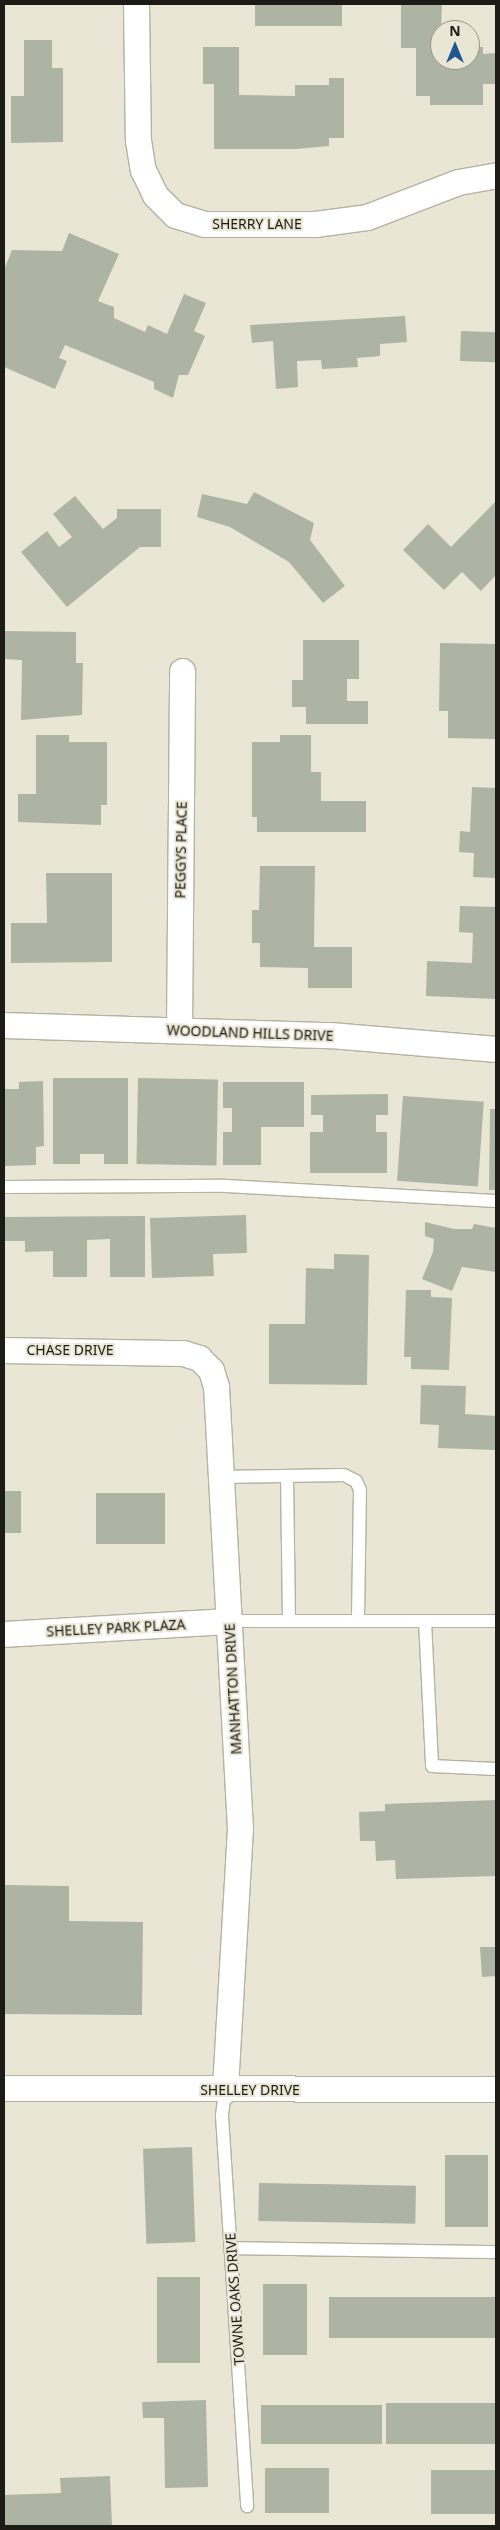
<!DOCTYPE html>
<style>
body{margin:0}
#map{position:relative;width:500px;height:2530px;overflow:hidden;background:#eae6d5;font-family:"Noto Sans",sans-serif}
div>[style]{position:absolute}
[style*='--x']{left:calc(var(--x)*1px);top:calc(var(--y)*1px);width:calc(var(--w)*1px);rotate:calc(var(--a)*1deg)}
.building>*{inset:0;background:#adb4a4;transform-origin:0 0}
.roads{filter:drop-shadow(1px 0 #b5b1a1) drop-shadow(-1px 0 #b5b1a1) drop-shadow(0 1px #b5b1a1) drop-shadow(0 -1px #b5b1a1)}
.service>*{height:12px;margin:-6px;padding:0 6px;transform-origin:6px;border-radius:6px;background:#fff}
.minor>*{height:25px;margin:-12.5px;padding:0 12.5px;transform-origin:12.5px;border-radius:12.5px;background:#fff}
span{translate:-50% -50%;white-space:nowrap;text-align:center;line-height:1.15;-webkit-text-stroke:4px #eae6d5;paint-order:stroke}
.street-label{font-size:14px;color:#1c1b15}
.frame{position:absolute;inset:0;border:5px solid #1c1b15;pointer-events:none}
.north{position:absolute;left:430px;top:20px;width:50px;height:50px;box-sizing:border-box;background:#eae6d5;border:1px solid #989588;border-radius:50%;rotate:0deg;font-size:14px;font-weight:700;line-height:20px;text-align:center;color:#1c1b15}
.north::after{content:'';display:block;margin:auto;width:18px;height:22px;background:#1f588f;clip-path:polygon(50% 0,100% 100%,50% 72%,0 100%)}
</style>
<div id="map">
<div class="building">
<div style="left:255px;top:4px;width:87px;height:22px"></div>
<div style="clip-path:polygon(442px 4px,440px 60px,470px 60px,470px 47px,483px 47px,483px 54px,496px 53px,496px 84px,483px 84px,483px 105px,430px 105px,430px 96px,416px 96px,416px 48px,401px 48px,401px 5px)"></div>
<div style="clip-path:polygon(24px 40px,52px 40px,52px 68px,63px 68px,63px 142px,11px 143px,11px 96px,24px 96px)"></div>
<div style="clip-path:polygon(203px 47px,239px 47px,239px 95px,295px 96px,295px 85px,329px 85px,329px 78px,344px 78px,344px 138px,329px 138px,329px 146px,296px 149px,214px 149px,214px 84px,203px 84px)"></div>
<div style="clip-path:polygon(69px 233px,119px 254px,98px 301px,114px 307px,114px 318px,145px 332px,148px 325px,167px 334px,184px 294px,206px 303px,194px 331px,205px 336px,188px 375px,179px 375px,173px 398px,154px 389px,154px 382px,65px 345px,59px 358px,67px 361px,55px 389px,4px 367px,4px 270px,12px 250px,62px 251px)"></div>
<div style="clip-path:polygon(405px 316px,407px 342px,380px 344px,380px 356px,357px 358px,358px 367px,322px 369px,321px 360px,297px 361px,298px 387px,276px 389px,273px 341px,252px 343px,250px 325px)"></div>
<div style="left:461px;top:331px;width:35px;height:30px;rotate:2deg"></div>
<div style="clip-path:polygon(254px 492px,314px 523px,310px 540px,345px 586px,323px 603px,289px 562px,230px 527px,197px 517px,202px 494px,247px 504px)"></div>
<div style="clip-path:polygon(75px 496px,103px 529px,117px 518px,117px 509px,161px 509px,161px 547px,140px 547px,67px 607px,21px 552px,47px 531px,59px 547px,72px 537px,53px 514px)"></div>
<div style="clip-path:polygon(496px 501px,496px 575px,481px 591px,462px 572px,444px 590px,403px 550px,428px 524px,451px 547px)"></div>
<div style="clip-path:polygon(4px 631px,76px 632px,76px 663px,83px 663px,82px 715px,21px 720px,22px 660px,4px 659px)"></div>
<div style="clip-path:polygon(303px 640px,359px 640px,359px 679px,347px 679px,347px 701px,368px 701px,368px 724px,306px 724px,306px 707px,292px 707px,292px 680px,303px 680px)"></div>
<div style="clip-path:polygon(440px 643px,496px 644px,496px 739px,448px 738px,448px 711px,439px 711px)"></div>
<div style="clip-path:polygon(36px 735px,69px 735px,69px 742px,107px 742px,107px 805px,101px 805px,101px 825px,18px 822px,18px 794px,36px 794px)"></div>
<div style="clip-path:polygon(280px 735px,311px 735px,311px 772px,321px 772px,321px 801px,366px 801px,366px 832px,257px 832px,257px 817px,252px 817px,252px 742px,280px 742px)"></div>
<div style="clip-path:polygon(472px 787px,496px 788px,496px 878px,473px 877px,474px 853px,459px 852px,460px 831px,470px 832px)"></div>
<div style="clip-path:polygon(260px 866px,315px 866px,314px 947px,352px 947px,352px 988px,308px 988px,308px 968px,260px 967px,260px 943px,252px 943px,252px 910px,259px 910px)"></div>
<div style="clip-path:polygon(46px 873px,112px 873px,112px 962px,11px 963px,11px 923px,47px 923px)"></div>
<div style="clip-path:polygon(460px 906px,496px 907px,496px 999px,426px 996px,427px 961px,472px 963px,473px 933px,459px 932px)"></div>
<div style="clip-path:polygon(53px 1078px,128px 1078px,128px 1164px,104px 1164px,104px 1154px,80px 1154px,80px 1164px,53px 1164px)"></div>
<div style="left:138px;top:1078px;width:80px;height:86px;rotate:1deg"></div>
<div style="clip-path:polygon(43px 1081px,44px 1146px,36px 1147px,36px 1165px,4px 1166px,4px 1089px,19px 1089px,19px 1082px)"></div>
<div style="clip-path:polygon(223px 1082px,304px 1082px,304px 1127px,261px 1127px,261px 1165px,223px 1165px,223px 1132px,232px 1132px,232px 1108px,223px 1108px)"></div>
<div style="clip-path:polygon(388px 1094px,388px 1115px,376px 1115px,376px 1132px,387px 1132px,387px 1173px,310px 1173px,310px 1132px,323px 1132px,323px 1115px,311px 1115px,311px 1095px)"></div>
<div style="left:403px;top:1096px;width:81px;height:85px;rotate:4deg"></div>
<div style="clip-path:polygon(490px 1109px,496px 1109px,496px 1190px,489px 1190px)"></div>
<div style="clip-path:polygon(246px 1215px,247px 1253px,213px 1254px,214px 1276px,152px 1278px,150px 1218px)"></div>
<div style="clip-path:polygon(145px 1216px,145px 1277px,110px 1277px,110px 1239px,87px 1240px,87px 1277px,53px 1277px,53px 1251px,25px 1252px,25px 1241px,4px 1241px,4px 1217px)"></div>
<div style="clip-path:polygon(425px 1222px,454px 1229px,472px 1229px,474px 1224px,496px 1228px,496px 1272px,462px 1267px,452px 1291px,422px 1279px,433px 1252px,434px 1239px,425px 1236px)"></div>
<div style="clip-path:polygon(334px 1254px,369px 1255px,367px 1385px,269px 1384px,269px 1324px,305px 1324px,306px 1268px,334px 1269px)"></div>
<div style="clip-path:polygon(406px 1290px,431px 1290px,431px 1297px,452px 1298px,449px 1370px,411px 1369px,411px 1357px,404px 1357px)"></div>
<div style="clip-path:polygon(421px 1385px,466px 1386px,465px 1414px,496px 1416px,496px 1450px,438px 1448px,439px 1425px,420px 1424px)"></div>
<div style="left:4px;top:1491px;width:17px;height:42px"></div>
<div style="left:96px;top:1493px;width:69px;height:51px"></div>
<div style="clip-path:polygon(496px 1800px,496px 1876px,396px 1879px,395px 1860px,376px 1861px,375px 1841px,360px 1841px,359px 1812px,385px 1811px,385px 1804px)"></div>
<div style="clip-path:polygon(4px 1885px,69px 1886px,69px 1921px,143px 1922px,142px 2015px,4px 2014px)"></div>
<div style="clip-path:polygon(480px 1947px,496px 1947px,496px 1976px,482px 1977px)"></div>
<div style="left:192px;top:2147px;width:95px;height:49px;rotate:88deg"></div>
<div style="left:445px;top:2155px;width:43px;height:72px"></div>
<div style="left:259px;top:2183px;width:157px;height:38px;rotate:1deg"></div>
<div style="left:157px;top:2277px;width:43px;height:86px"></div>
<div style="left:263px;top:2284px;width:44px;height:71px"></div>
<div style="left:329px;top:2297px;width:167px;height:41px"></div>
<div style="clip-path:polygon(206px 2400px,208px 2487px,165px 2488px,164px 2418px,143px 2418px,142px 2402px)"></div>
<div style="left:386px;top:2403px;width:110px;height:41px"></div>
<div style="left:261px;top:2405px;width:121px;height:39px"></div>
<div style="left:265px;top:2468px;width:64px;height:45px"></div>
<div style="left:431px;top:2470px;width:65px;height:44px"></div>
<div style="clip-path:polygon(110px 2476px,112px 2526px,4px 2526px,4px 2495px,61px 2493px,60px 2478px)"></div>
</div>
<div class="roads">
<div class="service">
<div style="--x:4;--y:1187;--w:222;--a:-0.3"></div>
<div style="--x:226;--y:1186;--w:270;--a:3.2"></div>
<div style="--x:287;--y:1476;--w:145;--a:89.2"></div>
<div style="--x:221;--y:1477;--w:123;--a:-0.9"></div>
<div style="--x:344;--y:1475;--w:13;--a:27"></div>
<div style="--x:356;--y:1481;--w:10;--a:66"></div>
<div style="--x:360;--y:1490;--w:131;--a:90.9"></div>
<div style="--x:229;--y:1621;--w:267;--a:0"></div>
<div style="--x:425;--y:1621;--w:145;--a:87.2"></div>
<div style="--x:432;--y:1766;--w:64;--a:2.7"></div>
<div style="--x:225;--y:2091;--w:25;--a:97"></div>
<div style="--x:222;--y:2116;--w:391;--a:86.3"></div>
<div style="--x:231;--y:2248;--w:265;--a:0.9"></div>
</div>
<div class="minor">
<div style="--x:136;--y:4;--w:136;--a:89.2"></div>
<div style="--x:138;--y:140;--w:30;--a:81"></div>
<div style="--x:143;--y:170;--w:28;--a:64"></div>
<div style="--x:155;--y:195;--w:28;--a:45"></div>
<div style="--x:175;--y:215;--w:30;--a:17"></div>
<div style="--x:204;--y:224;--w:111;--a:0"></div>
<div style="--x:315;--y:224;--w:52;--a:-7.7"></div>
<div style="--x:367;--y:217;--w:97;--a:-21"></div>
<div style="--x:458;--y:182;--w:39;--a:-10"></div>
<div style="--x:4;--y:1025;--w:326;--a:1.8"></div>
<div style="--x:330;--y:1035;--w:167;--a:4.8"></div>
<div style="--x:179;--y:1030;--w:359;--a:-89.5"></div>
<div style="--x:4;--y:1350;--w:179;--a:1"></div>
<div style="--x:183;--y:1353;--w:17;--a:17"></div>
<div style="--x:199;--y:1358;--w:17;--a:45"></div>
<div style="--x:211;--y:1370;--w:17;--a:73"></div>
<div style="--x:216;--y:1386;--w:443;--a:86.9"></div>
<div style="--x:240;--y:1828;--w:263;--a:93.3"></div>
<div style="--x:4;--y:1634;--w:225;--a:-3.3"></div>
<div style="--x:4;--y:2088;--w:492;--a:0.1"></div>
</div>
</div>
<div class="street-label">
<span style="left:257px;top:224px">SHERRY LANE</span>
<span style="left:181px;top:850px;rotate:-89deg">PEGGYS PLACE</span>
<span style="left:250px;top:1033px;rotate:2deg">WOODLAND HILLS DRIVE</span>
<span style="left:70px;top:1350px">CHASE DRIVE</span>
<span style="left:116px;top:1628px;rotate:-3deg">SHELLEY PARK PLAZA</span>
<span style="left:233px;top:1689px;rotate:-93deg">MANHATTON DRIVE</span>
<span style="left:250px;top:2090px">SHELLEY DRIVE</span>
<span style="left:235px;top:2299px;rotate:-94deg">TOWNE OAKS DRIVE</span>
</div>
<div class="frame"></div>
<div class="north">N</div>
</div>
